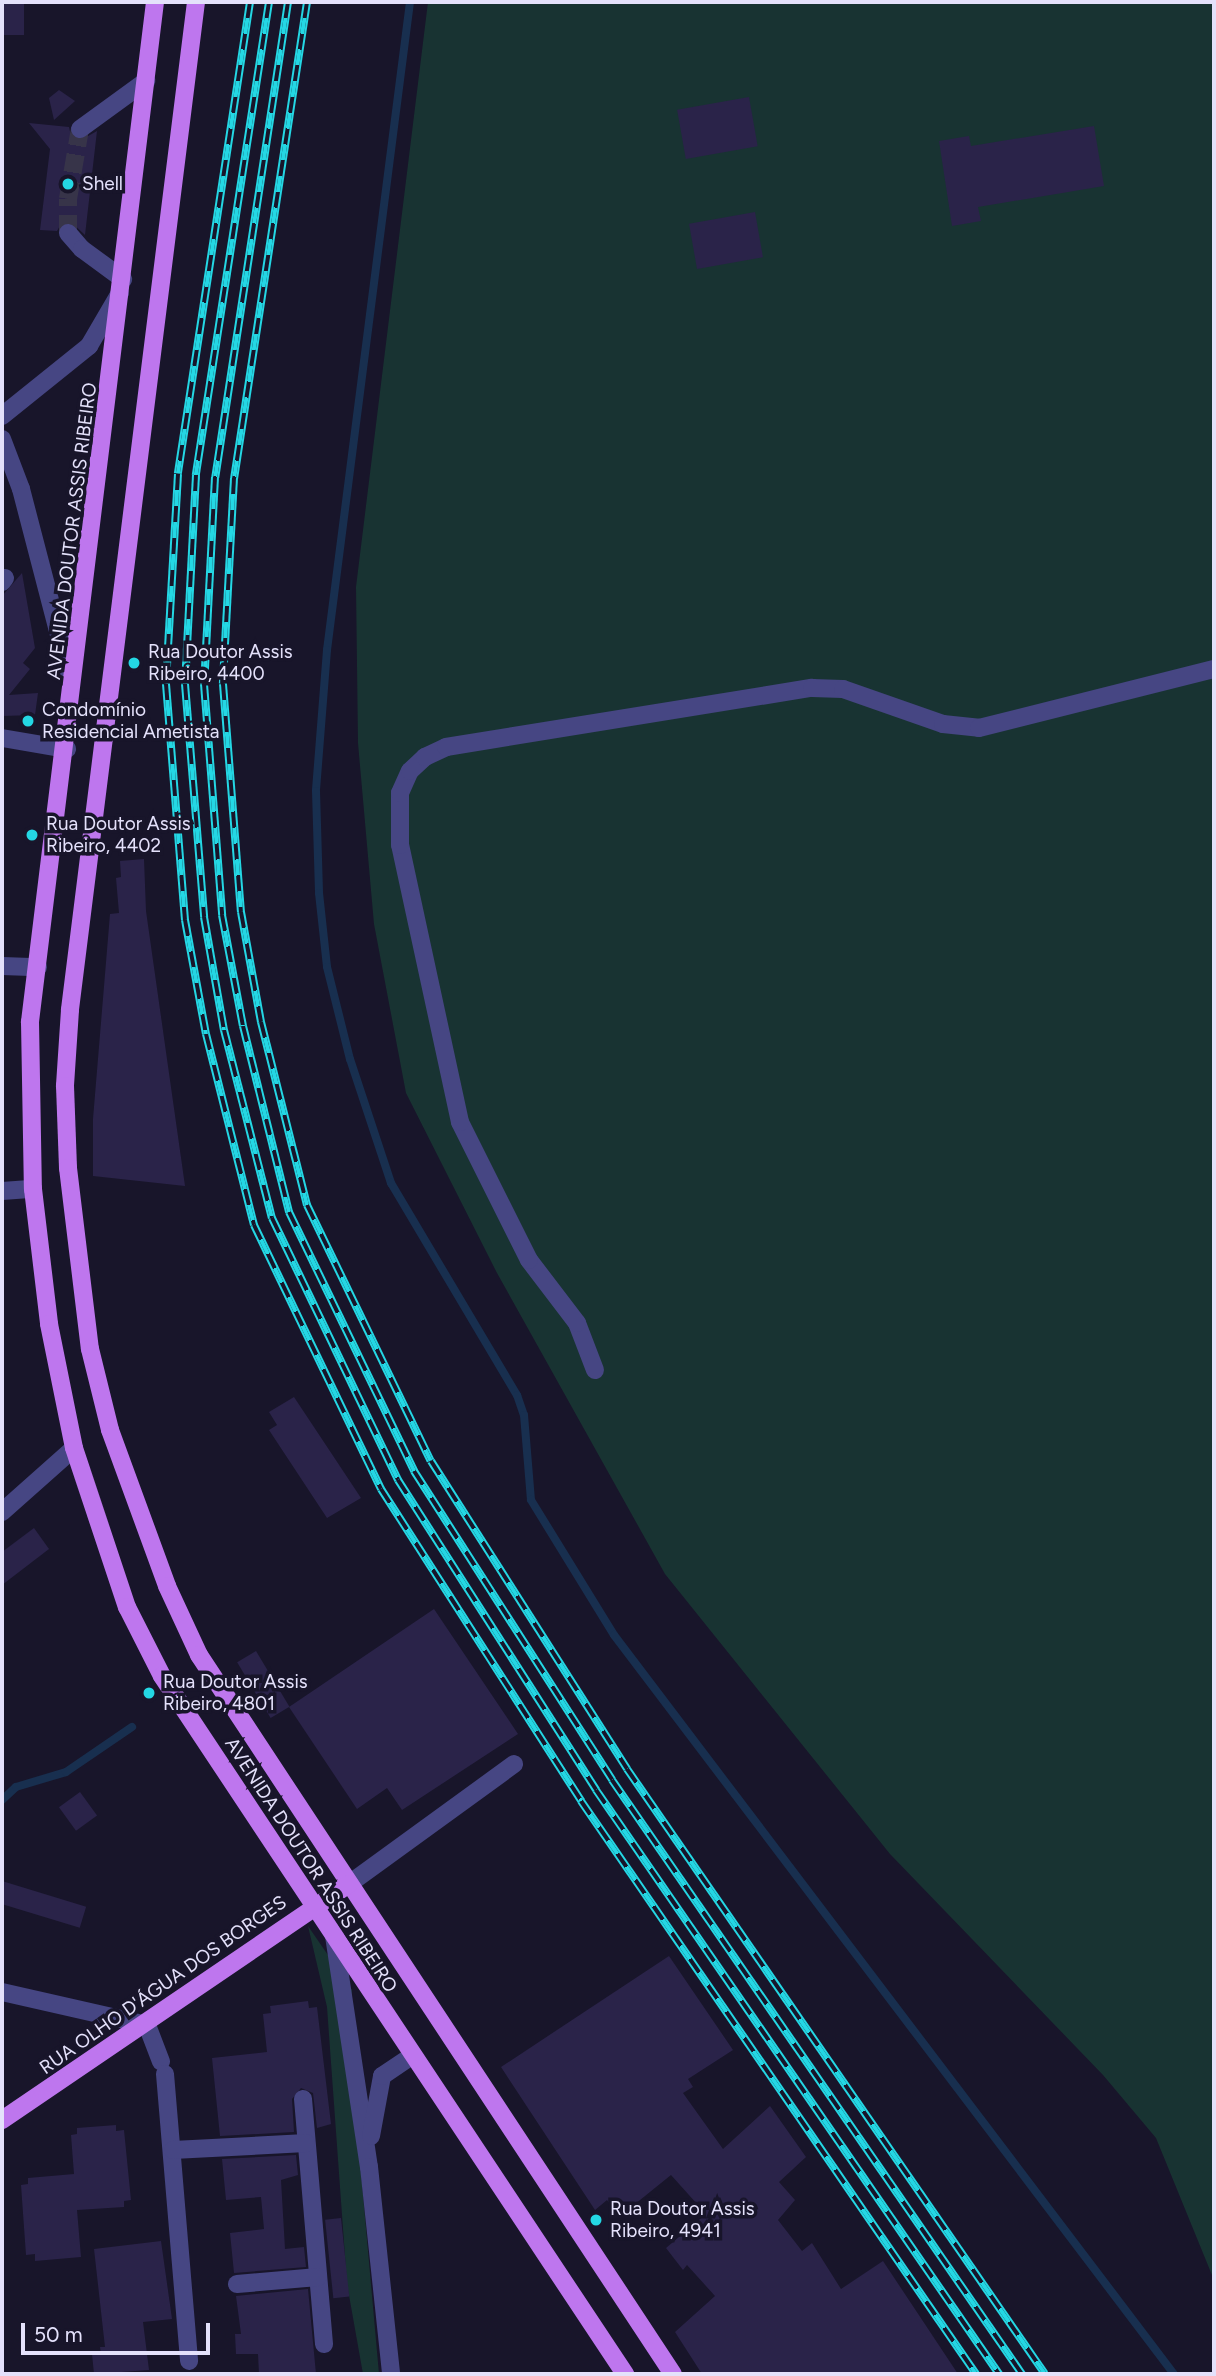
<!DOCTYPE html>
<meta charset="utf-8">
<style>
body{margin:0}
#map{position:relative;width:1216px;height:2376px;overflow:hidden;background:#18152a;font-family:Figtree,sans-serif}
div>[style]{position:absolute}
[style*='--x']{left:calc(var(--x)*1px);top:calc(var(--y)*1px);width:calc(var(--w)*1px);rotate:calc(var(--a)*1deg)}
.green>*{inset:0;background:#183332}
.stream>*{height:8px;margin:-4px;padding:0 4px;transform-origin:4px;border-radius:4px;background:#182f4f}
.building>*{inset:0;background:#2a2349;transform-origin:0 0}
.minor-tunnel>*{height:18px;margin-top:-9px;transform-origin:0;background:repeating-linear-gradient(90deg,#373449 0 18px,transparent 0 27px)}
.minor>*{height:18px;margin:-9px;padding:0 9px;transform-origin:9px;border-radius:9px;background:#464683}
.major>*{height:18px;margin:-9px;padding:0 9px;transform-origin:9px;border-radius:9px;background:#be76ee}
.rail>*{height:8px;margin-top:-4px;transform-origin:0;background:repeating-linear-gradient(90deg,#18152a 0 16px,#24d7e4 0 32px);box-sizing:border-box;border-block:2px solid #24d7e4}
.dots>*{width:19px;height:19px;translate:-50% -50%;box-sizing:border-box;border:4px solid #18152a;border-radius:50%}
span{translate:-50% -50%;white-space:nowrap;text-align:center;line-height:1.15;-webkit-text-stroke:7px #18152a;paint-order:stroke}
.poi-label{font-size:19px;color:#e4e1fb}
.left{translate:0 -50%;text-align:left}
.street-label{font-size:19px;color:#e4e1fb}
.frame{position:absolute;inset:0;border:4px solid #e4e1fb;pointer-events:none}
.scale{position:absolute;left:21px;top:2323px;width:189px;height:32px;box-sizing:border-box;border:4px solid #e4e1fb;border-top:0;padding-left:9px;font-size:21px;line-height:24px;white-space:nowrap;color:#e4e1fb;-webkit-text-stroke:5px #18152a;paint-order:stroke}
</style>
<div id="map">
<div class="green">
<div style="clip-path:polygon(428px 2px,1214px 2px,1214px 2280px,1156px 2138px,1103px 2075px,890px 1854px,665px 1574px,497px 1273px,406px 1093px,374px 924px,358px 743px,356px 587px)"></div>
<div style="clip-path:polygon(308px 1926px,352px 1990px,349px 2038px,379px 2374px,363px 2374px,347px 2284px,327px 2007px)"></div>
</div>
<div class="stream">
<div style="--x:410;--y:2;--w:653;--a:97.3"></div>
<div style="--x:327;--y:650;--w:141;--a:94.5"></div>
<div style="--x:316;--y:791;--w:102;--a:88.3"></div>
<div style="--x:319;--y:893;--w:74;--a:83.8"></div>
<div style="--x:327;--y:967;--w:95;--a:76"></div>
<div style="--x:350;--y:1059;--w:131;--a:71.7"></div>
<div style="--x:391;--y:1183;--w:247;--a:59.3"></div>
<div style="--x:517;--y:1395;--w:21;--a:71"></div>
<div style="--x:524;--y:1415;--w:85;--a:85.3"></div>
<div style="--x:531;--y:1500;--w:158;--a:58.4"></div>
<div style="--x:614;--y:1635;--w:927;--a:52.85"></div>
<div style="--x:2;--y:1800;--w:19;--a:-43"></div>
<div style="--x:16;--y:1787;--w:52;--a:-16.7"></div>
<div style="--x:66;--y:1772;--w:80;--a:-34.3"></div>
</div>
<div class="building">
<div style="left:2px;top:2px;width:22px;height:33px"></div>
<div style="clip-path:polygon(59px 90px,75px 101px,54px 120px,49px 98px)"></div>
<div style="left:749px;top:97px;width:50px;height:73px;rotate:80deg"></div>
<div style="clip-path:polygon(29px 123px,69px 127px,71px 136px,81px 140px,97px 131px,85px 235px,71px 222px,61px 224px,57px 231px,40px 230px,50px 149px)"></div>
<div style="clip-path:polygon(1094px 126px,1104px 186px,978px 207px,981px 221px,952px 226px,939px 141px,969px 136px,971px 146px)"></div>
<div style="left:755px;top:212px;width:46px;height:67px;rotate:80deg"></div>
<div style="clip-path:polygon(22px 573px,35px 648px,23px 663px,30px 669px,9px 695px,38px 693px,35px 715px,2px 716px,2px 596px)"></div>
<div style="clip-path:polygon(144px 859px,146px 911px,185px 1186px,93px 1176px,93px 1119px,110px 914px,119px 913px,116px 878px,121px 877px,120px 861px)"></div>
<div style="clip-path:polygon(294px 1397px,361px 1498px,327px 1518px,269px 1430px,277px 1425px,269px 1412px)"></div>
<div style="clip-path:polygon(34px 1528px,49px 1549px,2px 1585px,2px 1552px)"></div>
<div style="clip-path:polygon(434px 1609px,518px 1734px,402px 1810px,387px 1788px,357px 1809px,289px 1707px)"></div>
<div style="left:256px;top:1651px;width:65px;height:22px;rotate:59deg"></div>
<div style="left:80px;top:1792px;width:29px;height:26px;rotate:54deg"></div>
<div style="left:2px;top:1881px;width:88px;height:22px;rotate:17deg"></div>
<div style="clip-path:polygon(669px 1956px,733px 2050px,688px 2079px,693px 2087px,683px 2093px,723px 2149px,770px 2106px,806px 2157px,779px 2182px,795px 2200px,778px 2220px,802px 2251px,812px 2243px,841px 2289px,883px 2261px,958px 2374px,702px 2374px,675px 2332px,715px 2296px,687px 2265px,683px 2270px,666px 2248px,706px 2214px,671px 2175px,619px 2217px,607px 2200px,595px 2210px,501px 2067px)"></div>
<div style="clip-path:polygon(308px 2001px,309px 2008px,317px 2007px,331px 2124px,317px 2128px,313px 2093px,301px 2088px,292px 2099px,294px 2132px,220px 2136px,212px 2058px,267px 2052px,263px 2014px,271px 2013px,270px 2006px)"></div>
<div style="clip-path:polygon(116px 2125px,116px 2131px,124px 2130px,131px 2200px,124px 2201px,124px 2207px,77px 2210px,81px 2257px,35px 2261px,35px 2254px,26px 2255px,21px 2185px,28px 2184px,28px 2178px,74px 2174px,71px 2135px,77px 2134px,77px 2128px)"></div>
<div style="clip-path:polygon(296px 2155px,298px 2175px,281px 2180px,285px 2249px,304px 2247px,306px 2267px,234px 2273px,230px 2233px,264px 2229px,261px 2197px,226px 2200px,222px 2159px)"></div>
<div style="left:341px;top:2218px;width:79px;height:16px;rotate:84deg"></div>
<div style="clip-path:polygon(161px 2241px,172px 2319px,143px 2322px,149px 2370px,94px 2374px,92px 2354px,101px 2354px,100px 2347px,105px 2347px,94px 2249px)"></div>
<div style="clip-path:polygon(308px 2289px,316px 2374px,259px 2374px,258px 2354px,236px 2354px,235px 2334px,241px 2334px,236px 2296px)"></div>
</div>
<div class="minor-tunnel">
<div style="--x:68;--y:233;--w:34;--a:-90"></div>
<div style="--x:68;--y:199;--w:71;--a:-80.3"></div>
</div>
<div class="minor">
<div style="--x:80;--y:129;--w:82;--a:-36"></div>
<div style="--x:68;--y:233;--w:21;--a:49"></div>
<div style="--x:82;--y:249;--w:51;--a:36.2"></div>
<div style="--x:2;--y:416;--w:112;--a:-38.8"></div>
<div style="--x:89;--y:346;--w:61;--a:-59.7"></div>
<div style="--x:2;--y:439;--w:53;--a:69.2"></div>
<div style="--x:21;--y:489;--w:198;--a:75.4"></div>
<div style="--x:2;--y:582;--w:5;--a:-53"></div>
<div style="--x:2;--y:738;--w:66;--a:9.6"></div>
<div style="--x:2;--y:966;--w:36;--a:2"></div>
<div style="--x:2;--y:1191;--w:31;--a:-4"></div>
<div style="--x:595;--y:1370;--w:50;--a:-111"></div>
<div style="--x:577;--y:1323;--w:79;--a:-127.3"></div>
<div style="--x:529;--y:1260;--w:154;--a:-116.6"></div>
<div style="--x:460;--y:1122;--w:283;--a:-102.2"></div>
<div style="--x:400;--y:845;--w:52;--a:-90"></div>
<div style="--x:400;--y:793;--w:24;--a:-66"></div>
<div style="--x:410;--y:771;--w:21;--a:-43"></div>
<div style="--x:425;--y:757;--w:23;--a:-25"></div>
<div style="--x:446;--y:747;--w:371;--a:-9.2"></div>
<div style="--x:812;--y:688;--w:31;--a:2"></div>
<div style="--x:843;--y:689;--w:106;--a:19.3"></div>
<div style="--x:943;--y:724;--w:36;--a:6"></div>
<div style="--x:979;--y:728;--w:242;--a:-14.1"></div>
<div style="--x:2;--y:1512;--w:96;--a:-41.6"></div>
<div style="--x:349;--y:1884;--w:204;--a:-36"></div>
<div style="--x:334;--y:1936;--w:234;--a:81.4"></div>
<div style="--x:369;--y:2167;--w:208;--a:83.9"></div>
<div style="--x:2;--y:1992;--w:149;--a:12.8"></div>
<div style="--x:147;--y:2025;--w:39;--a:69"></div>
<div style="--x:165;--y:2074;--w:288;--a:85.2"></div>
<div style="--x:303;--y:2099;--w:246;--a:85.1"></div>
<div style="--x:371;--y:2136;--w:61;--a:-79.6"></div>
<div style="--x:382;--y:2076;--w:36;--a:-34"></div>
<div style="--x:173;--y:2150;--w:133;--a:-3"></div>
<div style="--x:237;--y:2284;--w:81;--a:-4.9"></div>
</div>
<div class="major">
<div style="--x:155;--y:2;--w:1028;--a:96.99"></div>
<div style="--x:30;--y:1022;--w:167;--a:89"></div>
<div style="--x:33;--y:1189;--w:136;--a:83.2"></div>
<div style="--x:49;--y:1324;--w:126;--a:78.6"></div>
<div style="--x:74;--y:1448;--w:168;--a:71.6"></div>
<div style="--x:127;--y:1607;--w:77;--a:63.1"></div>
<div style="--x:162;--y:1676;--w:838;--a:56.44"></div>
<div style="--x:196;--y:2;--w:1016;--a:97.13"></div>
<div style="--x:70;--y:1010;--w:76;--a:93.8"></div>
<div style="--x:65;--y:1086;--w:82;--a:87.9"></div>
<div style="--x:68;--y:1168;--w:182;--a:83.1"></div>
<div style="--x:90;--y:1349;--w:83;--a:76.1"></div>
<div style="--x:110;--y:1430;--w:166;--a:69.9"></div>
<div style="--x:167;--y:1586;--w:76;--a:65.1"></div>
<div style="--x:199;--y:1655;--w:861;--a:56.61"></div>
<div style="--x:2;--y:2120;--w:420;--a:-34.2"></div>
</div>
<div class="rail">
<div style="--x:250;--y:2;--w:477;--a:98.7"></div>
<div style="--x:178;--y:474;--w:210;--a:93.3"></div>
<div style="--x:166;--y:684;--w:237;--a:85.4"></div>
<div style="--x:185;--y:920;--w:116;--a:79.6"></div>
<div style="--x:206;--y:1034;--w:197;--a:75.9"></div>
<div style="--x:254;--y:1225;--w:293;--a:64.3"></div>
<div style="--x:381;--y:1489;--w:371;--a:57.3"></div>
<div style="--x:581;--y:1801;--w:696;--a:55.42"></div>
<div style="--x:269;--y:2;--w:479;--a:98.8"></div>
<div style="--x:196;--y:475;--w:209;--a:93"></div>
<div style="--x:185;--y:684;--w:234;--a:85.3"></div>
<div style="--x:204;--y:917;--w:115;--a:80"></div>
<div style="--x:224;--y:1030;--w:194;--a:75.7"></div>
<div style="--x:272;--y:1218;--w:291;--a:64.3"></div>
<div style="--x:398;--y:1480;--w:368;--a:57.4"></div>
<div style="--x:596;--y:1790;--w:710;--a:55.39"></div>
<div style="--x:288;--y:2;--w:481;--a:98.7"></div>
<div style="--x:215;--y:477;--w:207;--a:93"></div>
<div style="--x:204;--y:684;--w:232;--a:85.5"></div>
<div style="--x:222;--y:915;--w:113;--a:79.3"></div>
<div style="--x:243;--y:1026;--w:192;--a:76.1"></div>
<div style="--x:289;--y:1212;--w:288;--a:64.2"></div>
<div style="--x:414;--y:1471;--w:367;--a:57.3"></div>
<div style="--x:612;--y:1780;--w:722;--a:55.39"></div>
<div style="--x:307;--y:2;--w:482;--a:98.7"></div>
<div style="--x:234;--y:478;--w:206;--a:93.1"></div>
<div style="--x:223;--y:684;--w:229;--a:85.5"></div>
<div style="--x:241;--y:912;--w:112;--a:79.7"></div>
<div style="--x:261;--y:1022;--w:189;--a:75.9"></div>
<div style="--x:307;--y:1205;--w:284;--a:64.2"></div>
<div style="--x:431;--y:1461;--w:365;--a:57.5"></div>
<div style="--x:627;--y:1769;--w:735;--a:55.36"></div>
</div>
<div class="dots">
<div style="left:68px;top:184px;background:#24d7e4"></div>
<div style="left:134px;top:663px;background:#24d7e4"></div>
<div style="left:28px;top:721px;background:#24d7e4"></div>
<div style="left:32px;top:835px;background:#24d7e4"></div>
<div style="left:149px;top:1693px;background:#24d7e4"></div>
<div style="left:596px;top:2220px;background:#24d7e4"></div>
</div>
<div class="poi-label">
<span class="left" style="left:82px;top:184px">Shell</span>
<span class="left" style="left:148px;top:663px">Rua Doutor Assis<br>Ribeiro, 4400</span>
<span class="left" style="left:42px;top:721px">Condomínio<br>Residencial Ametista</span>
<span class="left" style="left:46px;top:835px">Rua Doutor Assis<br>Ribeiro, 4402</span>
<span class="left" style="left:163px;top:1693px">Rua Doutor Assis<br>Ribeiro, 4801</span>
<span class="left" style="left:610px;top:2220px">Rua Doutor Assis<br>Ribeiro, 4941</span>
</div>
<div class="street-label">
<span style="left:72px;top:531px;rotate:-83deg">AVENIDA DOUTOR ASSIS RIBEIRO</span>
<span style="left:311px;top:1865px;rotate:57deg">AVENIDA DOUTOR ASSIS RIBEIRO</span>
<span style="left:163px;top:1985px;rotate:-35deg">RUA OLHO D'ÁGUA DOS BORGES</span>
</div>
<div class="frame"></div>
<div class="scale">50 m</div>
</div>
